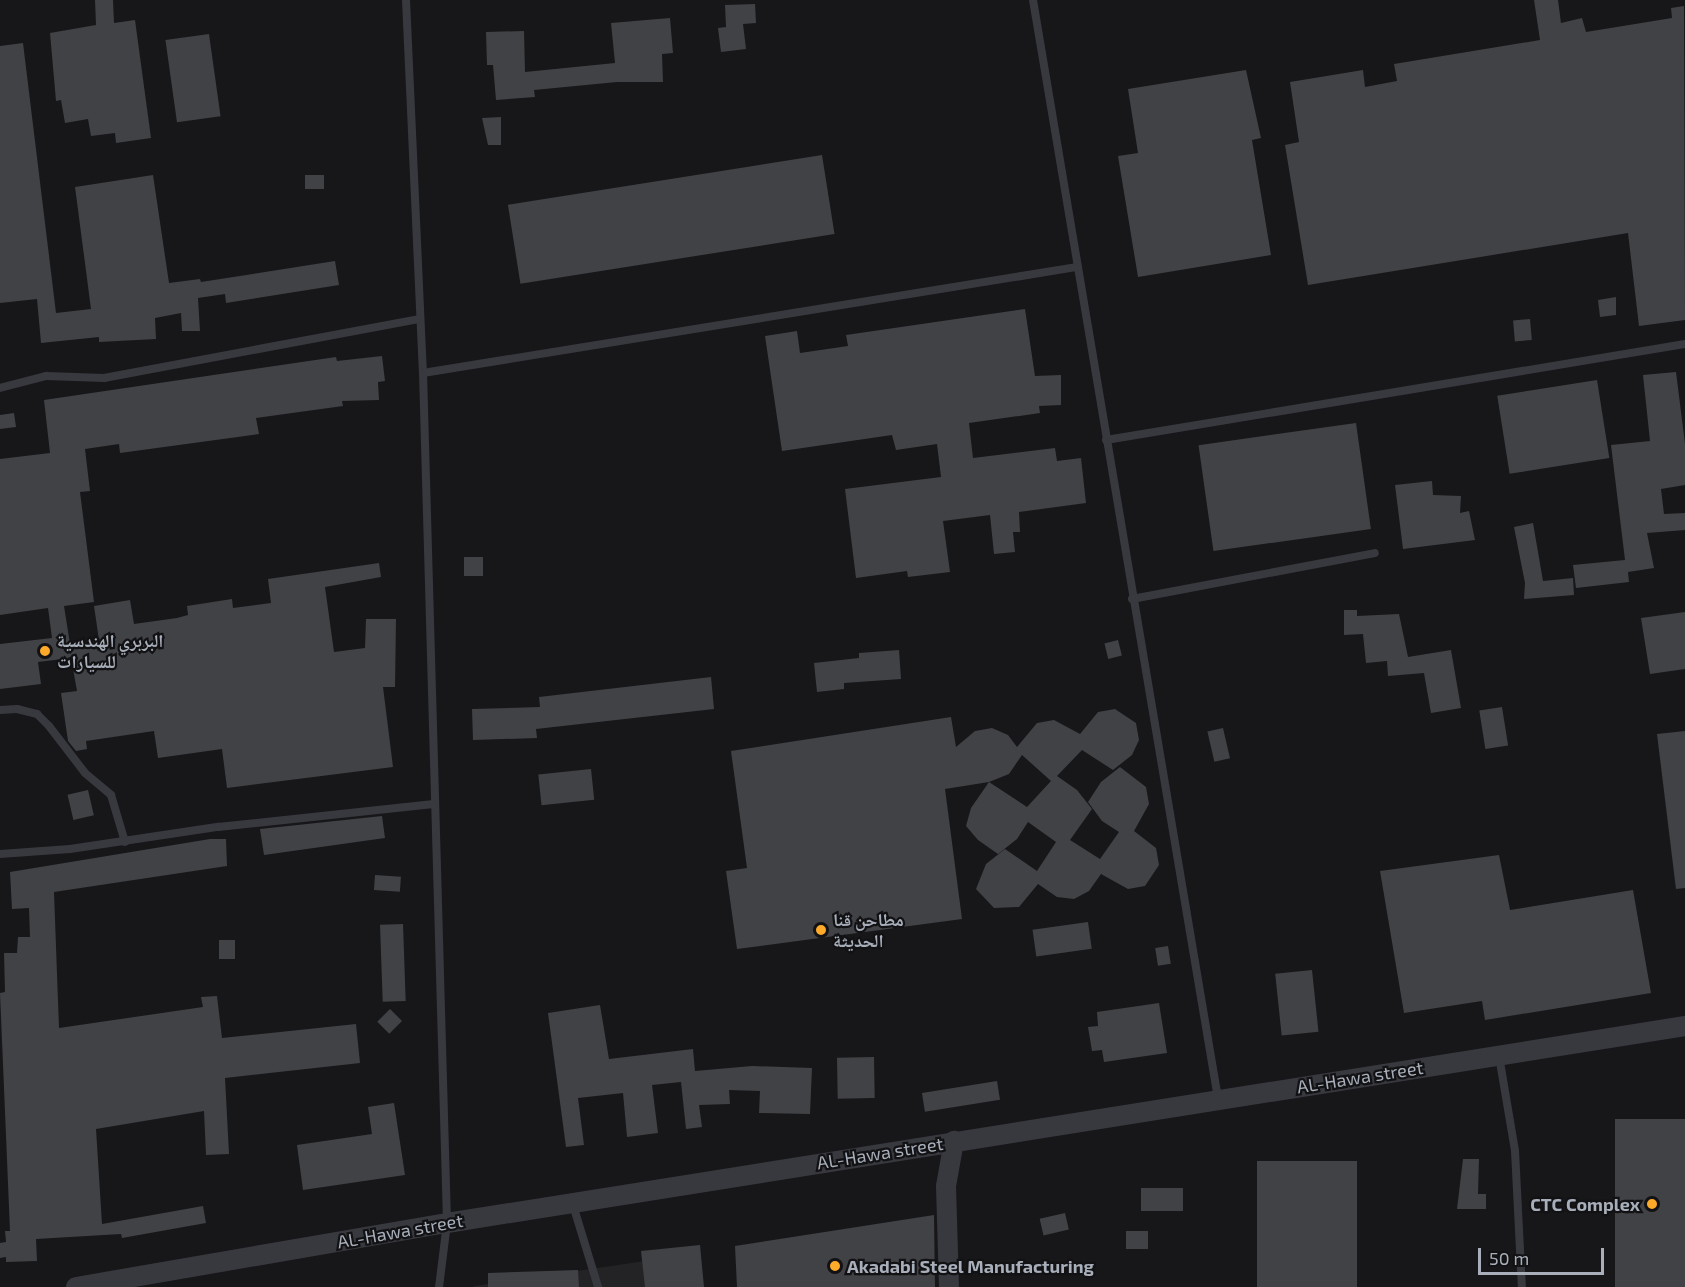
<!DOCTYPE html>
<meta charset="utf-8">
<style>
body{margin:0}
#map{position:relative;width:1685px;height:1287px;overflow:hidden;background:#171719;font-family:"Exo 2","Noto Naskh Arabic",sans-serif}
div>[style]{position:absolute}
[style*='--x']{left:calc(var(--x)*1px);top:calc(var(--y)*1px);width:calc(var(--w)*1px);rotate:calc(var(--a)*1deg)}
.built>*{inset:0;background:#232326}
.building>*{inset:0;background:#414246;transform-origin:0 0}
.service>*{height:8px;margin:-4px;padding:0 4px;transform-origin:4px;border-radius:4px;background:#38393f}
.tertiary>*{height:20px;margin:-10px;padding:0 10px;transform-origin:10px;border-radius:10px;background:#38393f}
.dots>*{width:16px;height:16px;translate:-50% -50%;box-sizing:border-box;border:3px solid #121214;border-radius:50%}
span{translate:-50% -50%;white-space:nowrap;text-align:center;line-height:1.15;-webkit-text-stroke:4.5px #121214;paint-order:stroke}
.poi-label{font-size:18px;color:#a8afba;font-weight:700}
.left{translate:0 -50%;text-align:left}
.right{translate:-100% -50%;text-align:right}
.street-label{font-size:18px;color:#a8afba}
.scale{position:absolute;left:1478px;top:1248px;width:126px;height:27px;box-sizing:border-box;border:3px solid #a8afba;border-top:0;padding-left:8px;font-size:18px;line-height:21px;white-space:nowrap;color:#a8afba;-webkit-text-stroke:4px #121214;paint-order:stroke}
</style>
<div id="map">
<div class="built">
<div style="clip-path:polygon(686px 1255px,688px 1287px,474px 1287px,474px 1286px)"></div>
</div>
<div class="building">
<div style="clip-path:polygon(95px 0,113px 0,114px 23px,135px 20px,151px 138px,116px 143px,115px 133px,91px 136px,88px 119px,65px 123px,61px 100px,56px 101px,50px 33px,96px 25px)"></div>
<div style="clip-path:polygon(1534px 0,1558px 0,1561px 23px,1582px 18px,1586px 32px,1672px 18px,1671px 8px,1684px 6px,1685px 320px,1639px 326px,1628px 233px,1308px 285px,1285px 145px,1299px 142px,1290px 82px,1363px 70px,1365px 87px,1397px 81px,1394px 64px,1540px 40px)"></div>
<div style="clip-path:polygon(755px 4px,756px 23px,743px 24px,746px 49px,721px 52px,718px 28px,726px 27px,725px 5px)"></div>
<div style="clip-path:polygon(670px 18px,673px 53px,662px 54px,663px 82px,617px 82px,534px 90px,535px 97px,496px 100px,493px 65px,487px 65px,486px 32px,524px 31px,525px 72px,615px 63px,611px 23px)"></div>
<div style="left:209px;top:34px;width:83px;height:44px;rotate:82deg"></div>
<div style="clip-path:polygon(23px 43px,56px 313px,91px 309px,75px 187px,153px 175px,169px 283px,200px 279px,201px 282px,335px 261px,339px 285px,226px 303px,225px 294px,198px 298px,200px 331px,182px 331px,181px 313px,155px 318px,156px 339px,99px 342px,99px 337px,41px 343px,37px 299px,0 303px,0 46px)"></div>
<div style="clip-path:polygon(1246px 70px,1261px 138px,1252px 140px,1271px 255px,1138px 277px,1118px 156px,1138px 153px,1128px 89px)"></div>
<div style="clip-path:polygon(501px 117px,501px 145px,488px 145px,482px 118px)"></div>
<div style="left:822px;top:155px;width:80px;height:318px;rotate:81deg"></div>
<div style="left:305px;top:175px;width:19px;height:14px"></div>
<div style="clip-path:polygon(1616px 297px,1616px 315px,1600px 317px,1598px 300px)"></div>
<div style="clip-path:polygon(1025px 309px,1035px 376px,1061px 375px,1061px 405px,1039px 406px,1040px 413px,969px 423px,973px 458px,1055px 448px,1057px 461px,1081px 458px,1086px 503px,1019px 512px,1020px 532px,1013px 532px,1015px 552px,994px 554px,990px 515px,943px 521px,950px 572px,908px 577px,907px 571px,856px 578px,845px 489px,941px 477px,937px 444px,896px 450px,892px 435px,782px 451px,765px 336px,797px 331px,800px 353px,848px 346px,846px 335px)"></div>
<div style="left:1530px;top:319px;width:21px;height:17px;rotate:85deg"></div>
<div style="clip-path:polygon(382px 356px,385px 381px,378px 382px,379px 400px,342px 401px,343px 406px,256px 418px,259px 434px,120px 453px,119px 444px,85px 449px,90px 491px,80px 492px,94px 602px,64px 606px,70px 644px,99px 640px,94px 606px,130px 600px,134px 624px,177px 618px,188px 615px,187px 606px,232px 599px,233px 608px,271px 603px,268px 579px,379px 563px,381px 577px,325px 587px,334px 652px,365px 648px,366px 619px,396px 619px,395px 687px,383px 687px,393px 767px,227px 788px,222px 749px,158px 758px,154px 731px,86px 741px,87px 749px,76px 751px,68px 741px,61px 693px,77px 691px,71px 658px,38px 662px,41px 684px,0 689px,0 644px,52px 638px,48px 608px,0 615px,0 459px,50px 453px,44px 400px,336px 357px,337px 361px)"></div>
<div style="clip-path:polygon(1676px 372px,1685px 444px,1685px 485px,1661px 489px,1664px 514px,1685px 513px,1685px 530px,1647px 533px,1654px 568px,1628px 572px,1629px 582px,1576px 588px,1573px 565px,1625px 560px,1611px 445px,1650px 441px,1643px 375px)"></div>
<div style="left:1597px;top:380px;width:79px;height:101px;rotate:81deg"></div>
<div style="clip-path:polygon(14px 413px,16px 427px,0 429px,0 415px)"></div>
<div style="left:1356px;top:423px;width:107px;height:159px;rotate:82deg"></div>
<div style="clip-path:polygon(1432px 481px,1433px 495px,1461px 496px,1460px 513px,1469px 511px,1475px 540px,1403px 549px,1395px 485px)"></div>
<div style="clip-path:polygon(1533px 523px,1543px 581px,1573px 578px,1574px 595px,1524px 599px,1525px 583px,1514px 527px)"></div>
<div style="left:464px;top:557px;width:19px;height:19px"></div>
<div style="clip-path:polygon(1344px 610px,1357px 610px,1357px 616px,1399px 614px,1408px 657px,1451px 650px,1461px 708px,1431px 713px,1424px 673px,1388px 676px,1387px 661px,1366px 663px,1363px 634px,1344px 635px)"></div>
<div style="clip-path:polygon(1685px 612px,1685px 669px,1650px 674px,1641px 618px)"></div>
<div style="left:1118px;top:640px;width:16px;height:14px;rotate:76deg"></div>
<div style="clip-path:polygon(899px 650px,901px 679px,844px 683px,844px 689px,817px 692px,814px 663px,859px 658px,859px 653px)"></div>
<div style="clip-path:polygon(711px 677px,714px 709px,536px 729px,537px 738px,473px 740px,472px 709px,540px 707px,539px 697px)"></div>
<div style="left:1502px;top:707px;width:39px;height:23px;rotate:81deg"></div>
<div style="clip-path:polygon(evenodd,1115px 709px,1136px 723px,1139px 740px,1132px 755px,1113px 770px,1082px 750px,1057px 776px,1077px 790px,1092px 809px,1070px 840px,1100px 859px,1119px 832px,1102px 821px,1088px 802px,1101px 782px,1120px 767px,1146px 787px,1149px 804px,1134px 831px,1156px 848px,1159px 865px,1145px 886px,1128px 889px,1101px 874px,1089px 891px,1074px 899px,1057px 897px,1038px 884px,1019px 907px,994px 908px,976px 889px,986px 864px,1005px 849px,1037px 871px,1056px 842px,1028px 822px,1017px 839px,998px 854px,978px 840px,966px 826px,971px 808px,989px 782px,945px 789px,962px 919px,737px 949px,726px 871px,747px 868px,731px 751px,951px 717px,956px 747px,975px 731px,992px 728px,1008px 735px,1017px 747px,1037px 723px,1054px 720px,1080px 734px,1098px 712px,1115px 709px,1022px 755px,1051px 781px,1027px 807px,989px 782px,1009px 774px,1022px 755px)"></div>
<div style="left:1223px;top:728px;width:31px;height:16px;rotate:77deg"></div>
<div style="clip-path:polygon(1685px 731px,1685px 888px,1676px 889px,1657px 734px)"></div>
<div style="left:591px;top:769px;width:31px;height:53px;rotate:84deg"></div>
<div style="left:88px;top:790px;width:26px;height:21px;rotate:77deg"></div>
<div style="clip-path:polygon(382px 816px,385px 838px,264px 855px,260px 829px)"></div>
<div style="clip-path:polygon(210px 839px,226px 839px,227px 866px,54px 892px,59px 1028px,203px 1007px,201px 997px,217px 996px,222px 1038px,356px 1024px,360px 1063px,225px 1078px,229px 1154px,206px 1155px,204px 1111px,96px 1129px,102px 1224px,203px 1206px,206px 1223px,122px 1238px,121px 1234px,36px 1239px,37px 1261px,6px 1262px,6px 1257px,0 1258px,0 1243px,6px 1242px,5px 1231px,10px 1231px,0 993px,5px 992px,4px 953px,17px 953px,18px 937px,30px 937px,29px 908px,12px 909px,10px 872px)"></div>
<div style="clip-path:polygon(1499px 855px,1510px 910px,1633px 890px,1651px 993px,1485px 1020px,1482px 1001px,1404px 1013px,1380px 871px)"></div>
<div style="left:375px;top:875px;width:26px;height:15px;rotate:4deg"></div>
<div style="left:1088px;top:922px;width:27px;height:56px;rotate:82deg"></div>
<div style="left:403px;top:924px;width:77px;height:23px;rotate:88deg"></div>
<div style="left:219px;top:940px;width:16px;height:19px"></div>
<div style="left:1168px;top:946px;width:18px;height:13px;rotate:81deg"></div>
<div style="left:1312px;top:970px;width:62px;height:37px;rotate:84deg"></div>
<div style="clip-path:polygon(1159px 1003px,1167px 1053px,1104px 1062px,1102px 1050px,1092px 1051px,1088px 1027px,1098px 1026px,1097px 1012px)"></div>
<div style="clip-path:polygon(600px 1005px,609px 1059px,693px 1049px,695px 1071px,752px 1066px,812px 1068px,810px 1114px,759px 1113px,760px 1091px,729px 1090px,730px 1104px,699px 1105px,702px 1127px,686px 1129px,681px 1082px,652px 1085px,658px 1133px,627px 1137px,623px 1093px,578px 1098px,584px 1145px,566px 1147px,548px 1013px)"></div>
<div style="left:390px;top:1009px;width:17px;height:18px;rotate:45deg"></div>
<div style="left:874px;top:1057px;width:41px;height:37px;rotate:89deg"></div>
<div style="left:997px;top:1081px;width:19px;height:76px;rotate:81deg"></div>
<div style="clip-path:polygon(394px 1103px,405px 1175px,303px 1190px,297px 1145px,372px 1134px,368px 1107px)"></div>
<div style="left:1685px;top:1119px;width:168px;height:70px;rotate:90deg"></div>
<div style="clip-path:polygon(1463px 1159px,1479px 1159px,1478px 1194px,1486px 1194px,1486px 1209px,1457px 1209px)"></div>
<div style="left:1257px;top:1161px;width:100px;height:126px"></div>
<div style="left:1141px;top:1188px;width:42px;height:23px"></div>
<div style="left:1065px;top:1213px;width:17px;height:26px;rotate:77deg"></div>
<div style="clip-path:polygon(934px 1215px,935px 1287px,737px 1287px,735px 1246px)"></div>
<div style="left:1126px;top:1231px;width:22px;height:18px"></div>
<div style="clip-path:polygon(700px 1245px,704px 1287px,645px 1287px,641px 1251px)"></div>
<div style="clip-path:polygon(578px 1270px,579px 1287px,488px 1287px,488px 1273px)"></div>
</div>
<div class="service">
<div style="--x:406;--y:0;--w:373;--a:87.4"></div>
<div style="--x:423;--y:373;--w:850;--a:88.38"></div>
<div style="--x:447;--y:1223;--w:64;--a:97.1"></div>
<div style="--x:1033;--y:0;--w:1114;--a:80.44"></div>
<div style="--x:423;--y:373;--w:663;--a:-9.21"></div>
<div style="--x:0;--y:388;--w:48;--a:-14.6"></div>
<div style="--x:46;--y:376;--w:58;--a:2"></div>
<div style="--x:104;--y:378;--w:320;--a:-10.6"></div>
<div style="--x:1106;--y:440;--w:587;--a:-9.41"></div>
<div style="--x:1132;--y:599;--w:247;--a:-10.7"></div>
<div style="--x:0;--y:710;--w:17;--a:-3"></div>
<div style="--x:17;--y:709;--w:21;--a:14"></div>
<div style="--x:37;--y:714;--w:17;--a:45"></div>
<div style="--x:49;--y:726;--w:59;--a:52.5"></div>
<div style="--x:85;--y:773;--w:34;--a:40"></div>
<div style="--x:111;--y:795;--w:49;--a:73.4"></div>
<div style="--x:0;--y:854;--w:70;--a:-4.1"></div>
<div style="--x:70;--y:849;--w:150;--a:-8.5"></div>
<div style="--x:218;--y:827;--w:217;--a:-6.1"></div>
<div style="--x:1499;--y:1056;--w:96;--a:80.4"></div>
<div style="--x:1515;--y:1151;--w:136;--a:87.1"></div>
<div style="--x:573;--y:1205;--w:86;--a:73"></div>
</div>
<div class="tertiary">
<div style="--x:76;--y:1287;--w:376;--a:-9.8"></div>
<div style="--x:447;--y:1223;--w:1254;--a:-9.04"></div>
<div style="--x:949;--y:1287;--w:101;--a:-91.7"></div>
<div style="--x:946;--y:1186;--w:46;--a:-79.9"></div>
</div>
<div class="dots">
<div style="left:45px;top:651px;background:#fdaa2b"></div>
<div style="left:821px;top:930px;background:#fdaa2b"></div>
<div style="left:1652px;top:1204px;background:#fdaa2b"></div>
<div style="left:835px;top:1266px;background:#fdaa2b"></div>
</div>
<div class="poi-label">
<span class="left" style="left:57px;top:651px">البربري الهندسية<br>للسيارات</span>
<span class="left" style="left:833px;top:930px">مطاحن قنا<br>الحديثة</span>
<span class="right" style="left:1640px;top:1204px">CTC Complex</span>
<span class="left" style="left:847px;top:1266px">Akadabi Steel Manufacturing</span>
</div>
<div class="street-label">
<span style="left:1360px;top:1077px;rotate:-9deg">AL-Hawa street</span>
<span style="left:880px;top:1153px;rotate:-9deg">AL-Hawa street</span>
<span style="left:400px;top:1231px;rotate:-10deg">AL-Hawa street</span>
</div>
<div class="scale">50 m</div>
</div>
